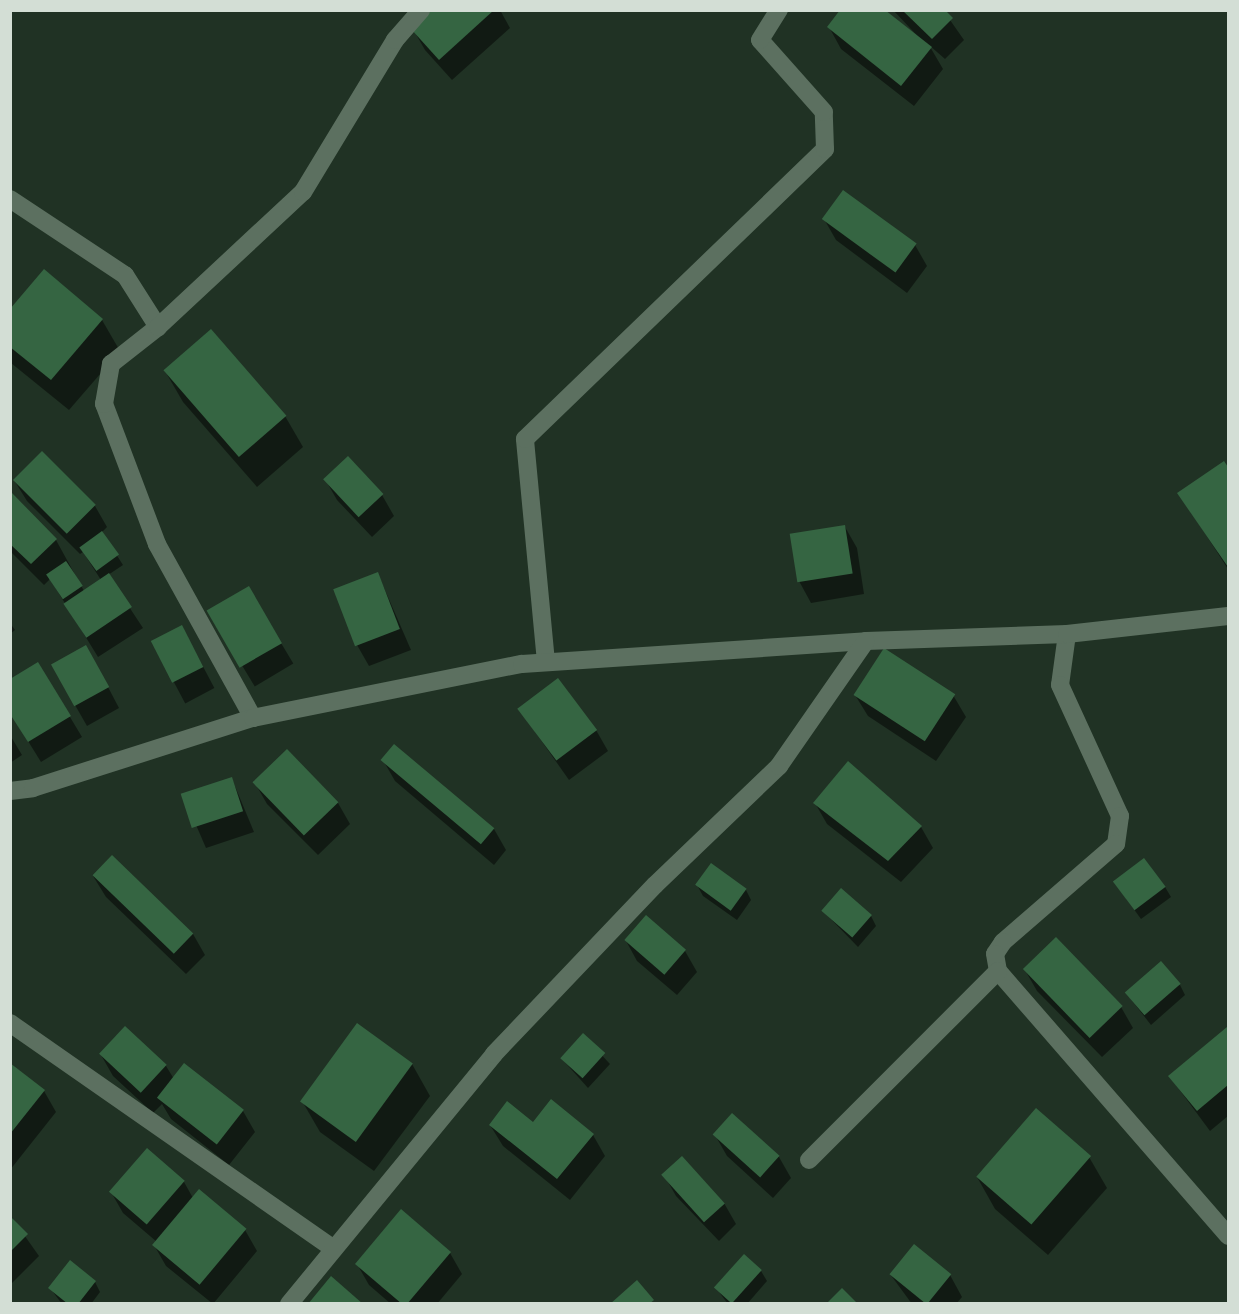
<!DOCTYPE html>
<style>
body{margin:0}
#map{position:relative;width:1239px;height:1314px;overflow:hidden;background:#203224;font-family:"Sofia Sans Condensed",sans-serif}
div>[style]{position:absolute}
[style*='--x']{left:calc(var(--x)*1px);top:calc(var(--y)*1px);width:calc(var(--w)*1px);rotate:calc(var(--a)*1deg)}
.shadow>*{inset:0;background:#0007;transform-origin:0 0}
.building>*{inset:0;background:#356542;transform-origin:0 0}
.minor>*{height:18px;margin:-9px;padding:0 9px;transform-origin:9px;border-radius:9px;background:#5c7060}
span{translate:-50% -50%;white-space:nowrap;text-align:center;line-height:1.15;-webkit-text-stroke:5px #203224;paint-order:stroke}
.frame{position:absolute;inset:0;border:12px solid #d3ded5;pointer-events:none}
</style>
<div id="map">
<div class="shadow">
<div style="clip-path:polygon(434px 10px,500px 10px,510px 28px,452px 80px,425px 50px,413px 29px)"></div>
<div style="clip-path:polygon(893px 10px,943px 10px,964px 40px,945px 59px,929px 45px,943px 69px,914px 106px,841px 49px,829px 27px,926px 45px)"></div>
<div style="clip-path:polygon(824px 219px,915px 245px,927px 266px,907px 293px,836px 240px)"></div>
<div style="clip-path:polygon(10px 311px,102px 320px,120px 351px,69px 410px,11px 363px)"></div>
<div style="clip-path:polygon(165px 371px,285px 416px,303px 447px,257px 487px,183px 402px)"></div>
<div style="clip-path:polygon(42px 453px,95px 506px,107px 527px,102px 532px,123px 565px,108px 575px,143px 628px,98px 657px,50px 579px,44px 585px,10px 551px,12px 496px,56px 540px,84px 591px,101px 580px,83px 552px,80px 554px,27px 501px,14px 480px)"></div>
<div style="clip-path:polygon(1224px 463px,1228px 469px,1228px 569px,1179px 493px)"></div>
<div style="clip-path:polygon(325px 479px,382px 495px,394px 516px,372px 537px,337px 500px)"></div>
<div style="clip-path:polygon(845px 527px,857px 548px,864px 594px,811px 603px,799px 581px)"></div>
<div style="clip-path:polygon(378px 574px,411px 650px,369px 666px,357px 645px)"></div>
<div style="left:248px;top:588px;width:88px;height:45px;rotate:59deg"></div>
<div style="clip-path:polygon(10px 623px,15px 630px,10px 634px)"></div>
<div style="left:182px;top:627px;width:69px;height:33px;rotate:62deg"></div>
<div style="clip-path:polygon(98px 668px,119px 708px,87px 726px,75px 705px)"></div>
<div style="clip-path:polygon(855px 695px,953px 695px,966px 717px,936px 761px,868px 716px)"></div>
<div style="clip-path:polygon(519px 709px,596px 730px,608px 751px,569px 780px)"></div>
<div style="clip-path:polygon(10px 712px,70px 717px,82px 737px,41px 762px)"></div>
<div style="clip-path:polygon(10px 735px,22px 755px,10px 763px)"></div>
<div style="clip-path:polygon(395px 746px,494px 829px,506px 850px,494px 865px,395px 781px,383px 760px)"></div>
<div style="clip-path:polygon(287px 752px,338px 803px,350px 824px,318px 855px,267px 804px,255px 783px)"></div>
<div style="clip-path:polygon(848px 763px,921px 827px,933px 848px,901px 882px,827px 824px,815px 803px)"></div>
<div style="clip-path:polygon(232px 779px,254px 832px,206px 848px,183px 795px)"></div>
<div style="clip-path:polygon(93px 876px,193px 934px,205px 955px,186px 974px,106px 897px)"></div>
<div style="clip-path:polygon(1114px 882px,1165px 887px,1171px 897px,1141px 919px)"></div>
<div style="clip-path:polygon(697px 885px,746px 890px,751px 900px,737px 920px,703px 896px)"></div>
<div style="clip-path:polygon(823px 911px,871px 916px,876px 926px,858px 947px)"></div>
<div style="clip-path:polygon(625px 939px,685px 951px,697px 972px,677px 995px,637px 961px)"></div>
<div style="clip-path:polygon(1025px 970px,1121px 1007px,1133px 1028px,1102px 1057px,1037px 991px)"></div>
<div style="clip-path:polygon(1180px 985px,1185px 995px,1151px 1025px,1126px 993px)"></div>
<div style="clip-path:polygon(1227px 1029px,1228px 1116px,1210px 1131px,1170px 1077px)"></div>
<div style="clip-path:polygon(583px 1035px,610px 1064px,588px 1088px,562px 1059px)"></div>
<div style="clip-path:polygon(101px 1055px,166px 1066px,174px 1079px,243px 1111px,255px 1132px,229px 1165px,171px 1119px,162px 1104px,153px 1113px,113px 1076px)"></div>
<div style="clip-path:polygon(412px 1064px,430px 1096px,374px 1171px,320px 1132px,302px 1101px)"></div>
<div style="clip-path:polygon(10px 1065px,44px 1091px,56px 1112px,10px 1170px)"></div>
<div style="clip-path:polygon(533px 1124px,593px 1135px,605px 1156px,570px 1200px,503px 1146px,490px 1125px)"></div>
<div style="clip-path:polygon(715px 1135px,779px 1157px,791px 1178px,773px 1198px,727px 1156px)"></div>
<div style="clip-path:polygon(1089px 1157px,1107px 1188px,1048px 1255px,995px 1209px,977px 1177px)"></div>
<div style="clip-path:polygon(664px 1175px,724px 1203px,736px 1224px,719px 1241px,676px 1196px)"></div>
<div style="clip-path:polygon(184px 1182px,193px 1198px,245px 1230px,257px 1251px,213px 1304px,166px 1266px,154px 1245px,157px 1242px,123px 1213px,111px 1192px)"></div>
<div style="clip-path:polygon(401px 1211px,450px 1253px,462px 1274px,437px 1304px,391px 1304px,369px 1285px,357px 1264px)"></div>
<div style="clip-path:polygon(10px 1215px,39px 1256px,10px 1285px)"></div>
<div style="clip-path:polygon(761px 1271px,767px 1281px,747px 1304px,728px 1304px,716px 1288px)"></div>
<div style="clip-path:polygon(890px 1274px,950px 1275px,962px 1297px,956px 1304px,912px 1304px)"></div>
<div style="clip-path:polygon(95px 1282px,100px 1292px,91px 1304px,62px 1304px,50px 1288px)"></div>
</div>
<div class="building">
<div style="clip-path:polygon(432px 10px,494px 10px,439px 60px,411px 29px)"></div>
<div style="clip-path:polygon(840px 10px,885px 10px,932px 47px,901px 86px,827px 27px)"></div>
<div style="clip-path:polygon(902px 10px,945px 10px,953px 18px,932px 39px)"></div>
<div style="left:843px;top:190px;width:91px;height:36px;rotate:36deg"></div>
<div style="clip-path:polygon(44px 269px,103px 319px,51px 380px,10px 347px,10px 309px)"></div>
<div style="left:211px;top:329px;width:115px;height:63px;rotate:49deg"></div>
<div style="left:42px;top:451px;width:76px;height:41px;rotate:45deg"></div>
<div style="left:348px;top:456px;width:52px;height:34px;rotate:47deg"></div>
<div style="clip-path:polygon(1224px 461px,1228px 467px,1228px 567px,1177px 493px)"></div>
<div style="clip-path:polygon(12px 493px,57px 539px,31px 564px,10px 544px)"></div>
<div style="left:845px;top:525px;width:49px;height:56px;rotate:81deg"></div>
<div style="left:102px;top:531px;width:29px;height:28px;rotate:54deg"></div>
<div style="left:66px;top:561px;width:30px;height:24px;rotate:56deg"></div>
<div style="left:378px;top:572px;width:61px;height:48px;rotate:69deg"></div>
<div style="left:109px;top:573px;width:41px;height:55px;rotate:56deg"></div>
<div style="left:249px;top:586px;width:66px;height:49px;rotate:60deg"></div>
<div style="left:182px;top:625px;width:47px;height:35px;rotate:63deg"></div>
<div style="left:86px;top:645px;width:48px;height:40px;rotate:61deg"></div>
<div style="left:884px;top:648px;width:85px;height:56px;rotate:33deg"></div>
<div style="clip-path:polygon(38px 662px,71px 716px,28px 742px,10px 714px,10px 679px)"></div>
<div style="left:558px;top:678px;width:65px;height:51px;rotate:53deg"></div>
<div style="left:394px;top:744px;width:131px;height:21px;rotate:40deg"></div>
<div style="left:287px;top:749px;width:74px;height:48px;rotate:46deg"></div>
<div style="clip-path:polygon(848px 761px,922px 826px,888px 861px,813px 803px)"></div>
<div style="left:232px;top:777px;width:36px;height:54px;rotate:72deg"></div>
<div style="left:112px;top:855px;width:113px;height:28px;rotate:44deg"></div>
<div style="left:1144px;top:858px;width:36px;height:39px;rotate:53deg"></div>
<div style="left:711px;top:863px;width:44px;height:27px;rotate:36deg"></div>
<div style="left:841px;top:888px;width:41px;height:30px;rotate:41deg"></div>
<div style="left:646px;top:915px;width:53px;height:33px;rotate:41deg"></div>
<div style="left:1056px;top:937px;width:96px;height:46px;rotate:46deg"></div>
<div style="left:1161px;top:961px;width:30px;height:48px;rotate:49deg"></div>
<div style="left:357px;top:1023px;width:69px;height:97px;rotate:36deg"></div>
<div style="left:125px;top:1026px;width:57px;height:38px;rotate:43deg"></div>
<div style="clip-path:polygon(1227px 1027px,1228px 1085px,1197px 1111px,1168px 1076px)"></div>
<div style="left:583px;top:1033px;width:30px;height:34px;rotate:42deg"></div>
<div style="clip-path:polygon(10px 1063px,45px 1090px,10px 1134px)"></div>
<div style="left:184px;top:1063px;width:76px;height:44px;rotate:38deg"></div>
<div style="clip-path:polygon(551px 1099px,594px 1134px,557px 1179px,489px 1125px,507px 1101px,533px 1122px)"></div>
<div style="left:1036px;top:1108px;width:73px;height:91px;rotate:41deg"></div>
<div style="left:732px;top:1113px;width:64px;height:29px;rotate:42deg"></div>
<div style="left:147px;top:1148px;width:50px;height:58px;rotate:41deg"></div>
<div style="left:682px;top:1156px;width:64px;height:28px;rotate:48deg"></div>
<div style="left:199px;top:1189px;width:62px;height:73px;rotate:40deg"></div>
<div style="clip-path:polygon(401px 1209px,451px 1252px,407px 1304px,402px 1304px,355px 1264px)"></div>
<div style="clip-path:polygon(10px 1216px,28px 1234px,10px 1252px)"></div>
<div style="left:914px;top:1244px;width:48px;height:39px;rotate:39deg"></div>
<div style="left:744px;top:1254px;width:24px;height:45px;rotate:42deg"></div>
<div style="clip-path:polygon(70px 1260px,96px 1281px,78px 1304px,68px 1304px,48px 1288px)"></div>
<div style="clip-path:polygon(331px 1276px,363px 1304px,308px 1304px)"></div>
<div style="clip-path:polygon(637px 1280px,654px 1300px,649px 1304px,610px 1304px)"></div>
<div style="clip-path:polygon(842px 1288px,858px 1304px,826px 1304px)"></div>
</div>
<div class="minor">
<div style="--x:10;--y:199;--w:138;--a:33.5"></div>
<div style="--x:125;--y:275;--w:62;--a:57.6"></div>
<div style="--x:1067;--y:634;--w:51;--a:97.8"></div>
<div style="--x:1060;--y:685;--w:144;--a:65.4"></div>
<div style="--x:1120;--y:816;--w:28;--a:98"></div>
<div style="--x:1116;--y:844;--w:150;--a:139.1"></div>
<div style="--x:1003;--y:942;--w:14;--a:124"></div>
<div style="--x:995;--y:954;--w:17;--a:80"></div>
<div style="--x:998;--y:971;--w:351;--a:49"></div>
<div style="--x:546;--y:662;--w:224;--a:-95.4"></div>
<div style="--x:525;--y:439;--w:417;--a:-44"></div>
<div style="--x:825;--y:149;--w:37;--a:-92"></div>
<div style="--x:824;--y:112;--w:96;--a:-131.6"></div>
<div style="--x:760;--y:40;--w:36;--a:-58"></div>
<div style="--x:253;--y:718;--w:199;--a:-118.9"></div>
<div style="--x:157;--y:544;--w:150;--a:-110.7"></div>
<div style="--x:104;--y:404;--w:41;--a:-80.1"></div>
<div style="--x:111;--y:364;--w:60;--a:-38.2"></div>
<div style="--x:158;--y:327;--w:198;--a:-43"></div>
<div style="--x:303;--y:192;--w:178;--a:-58.8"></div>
<div style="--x:395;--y:40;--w:40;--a:-49"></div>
<div style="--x:10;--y:791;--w:23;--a:-7"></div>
<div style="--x:33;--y:788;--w:231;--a:-17.7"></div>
<div style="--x:253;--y:718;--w:274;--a:-11.4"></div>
<div style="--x:522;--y:664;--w:345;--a:-3.8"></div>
<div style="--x:866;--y:641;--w:201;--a:-2"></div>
<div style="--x:1067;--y:634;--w:162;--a:-6.4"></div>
<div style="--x:10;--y:1023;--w:393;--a:34.9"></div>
<div style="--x:809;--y:1160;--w:267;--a:-45"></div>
<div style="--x:289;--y:1304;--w:323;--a:-50.6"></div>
<div style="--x:494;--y:1054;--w:233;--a:-46.4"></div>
<div style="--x:655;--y:885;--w:172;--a:-43.8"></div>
<div style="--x:779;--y:766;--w:152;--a:-55.2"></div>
</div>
<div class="frame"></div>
</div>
